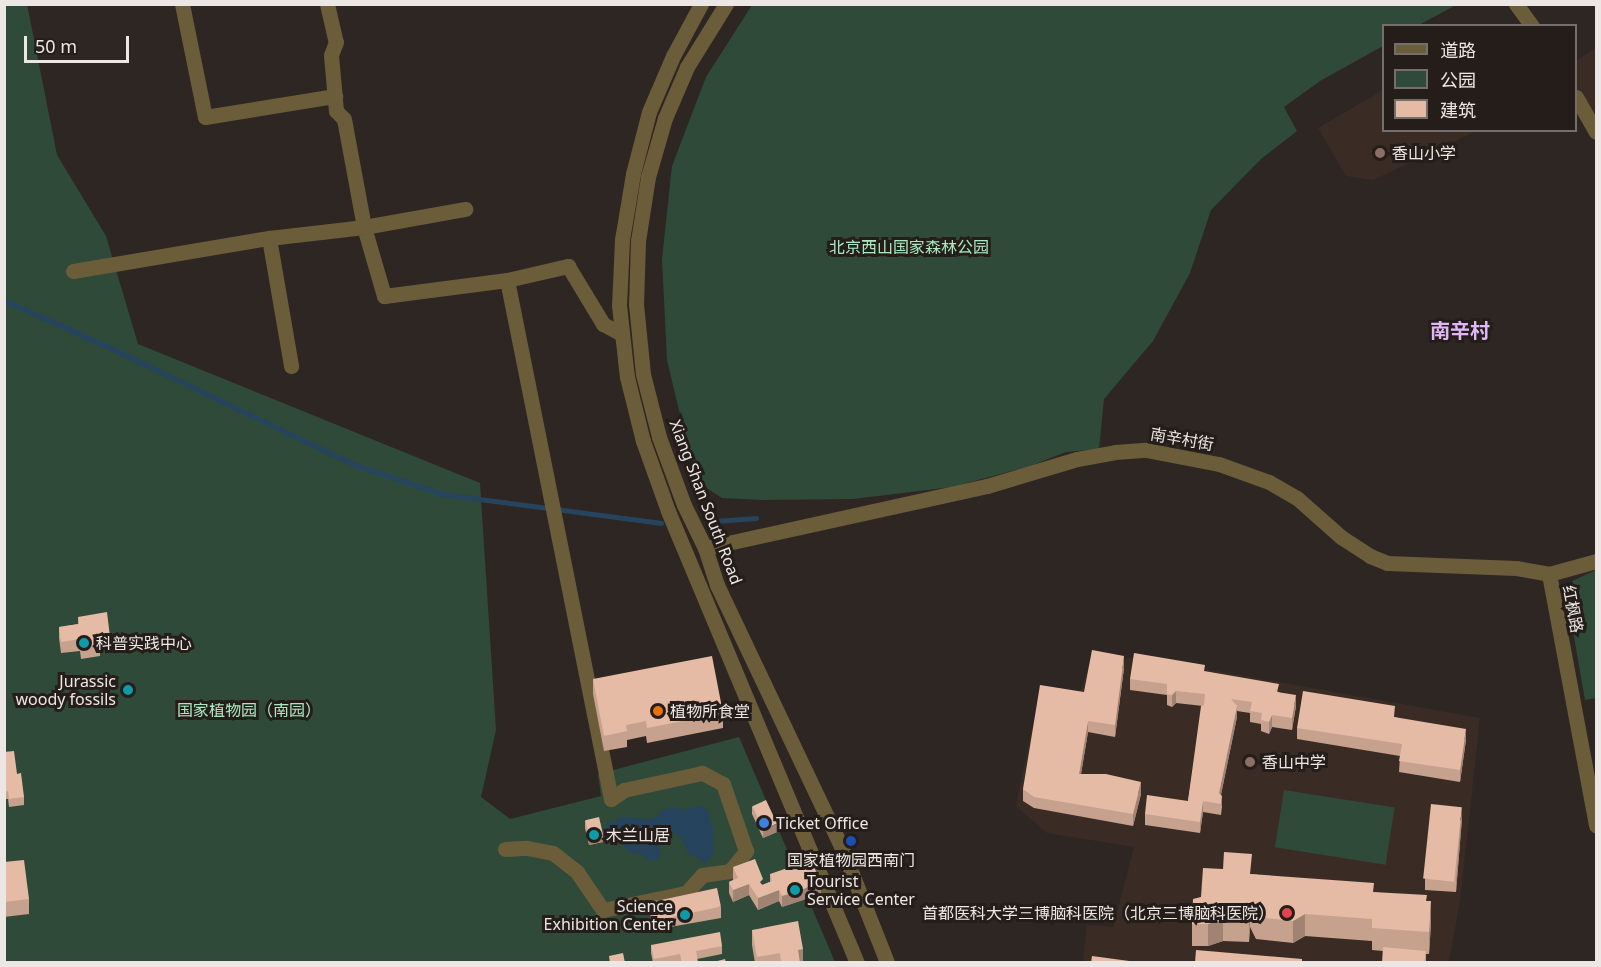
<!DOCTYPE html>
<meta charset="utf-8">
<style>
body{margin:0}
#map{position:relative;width:1601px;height:967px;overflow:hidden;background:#2e2623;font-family:"Noto Sans","Noto Sans SC",sans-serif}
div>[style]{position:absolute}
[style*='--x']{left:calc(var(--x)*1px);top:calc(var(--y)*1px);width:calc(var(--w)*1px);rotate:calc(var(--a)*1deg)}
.built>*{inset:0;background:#3a2c25}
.green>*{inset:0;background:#2f4a39;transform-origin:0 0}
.water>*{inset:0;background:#26445e}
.stream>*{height:4.5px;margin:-2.25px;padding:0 2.25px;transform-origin:2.25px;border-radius:2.25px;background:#26445e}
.minor>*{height:15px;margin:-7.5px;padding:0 7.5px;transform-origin:7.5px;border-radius:7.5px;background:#6b5c3a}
.wall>*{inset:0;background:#c6a18e}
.shaded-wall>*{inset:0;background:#a18374;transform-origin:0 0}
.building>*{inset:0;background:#e6bba5;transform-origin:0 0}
.dots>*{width:16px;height:16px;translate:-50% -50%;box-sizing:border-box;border:3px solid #251d19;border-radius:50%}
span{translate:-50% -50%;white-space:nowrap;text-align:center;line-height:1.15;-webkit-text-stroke:6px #251d19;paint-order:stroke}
.poi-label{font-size:16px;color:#ece7e4}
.left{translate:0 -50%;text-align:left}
.right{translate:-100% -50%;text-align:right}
.park-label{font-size:16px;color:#a7eac0}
.street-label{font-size:16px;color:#ece7e4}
.quarter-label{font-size:20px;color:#dfb7f9;font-weight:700}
.frame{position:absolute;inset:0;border:6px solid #ece7e4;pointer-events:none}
.legend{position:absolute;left:1382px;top:24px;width:195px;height:108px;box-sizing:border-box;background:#251d19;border:2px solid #756e6a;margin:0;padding:8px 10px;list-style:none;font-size:18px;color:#ece7e4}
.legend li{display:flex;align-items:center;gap:12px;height:30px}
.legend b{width:30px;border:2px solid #756e6a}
.scale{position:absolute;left:24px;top:36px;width:105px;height:27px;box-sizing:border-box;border:3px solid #ece7e4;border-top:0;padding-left:8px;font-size:18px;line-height:21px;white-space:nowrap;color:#ece7e4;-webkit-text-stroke:4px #251d19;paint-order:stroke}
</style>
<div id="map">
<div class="built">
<div style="clip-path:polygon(1596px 47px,1596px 121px,1576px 87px,1576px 61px)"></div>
<div style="clip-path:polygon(1383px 90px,1384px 130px,1476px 131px,1373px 180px,1346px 176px,1318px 128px)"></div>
<div style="clip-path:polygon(1143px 658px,1480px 718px,1460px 901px,1449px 962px,1083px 962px,1087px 925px,1113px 927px,1134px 847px,1047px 833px,1016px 806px,1039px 695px,1078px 699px,1091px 659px)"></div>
</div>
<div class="green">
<div style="clip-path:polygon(27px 4px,57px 155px,106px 236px,138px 344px,480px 483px,496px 730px,481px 797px,510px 819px,601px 796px,598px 774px,739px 737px,835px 962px,5px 962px,4px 5px)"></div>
<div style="clip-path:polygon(752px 5px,1456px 5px,1419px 25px,1384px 26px,1383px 46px,1320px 81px,1284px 107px,1297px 131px,1261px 159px,1211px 210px,1190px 273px,1153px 341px,1104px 399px,1099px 449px,1066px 452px,1030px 466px,952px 487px,853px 499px,762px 500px,722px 498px,705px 487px,694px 473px,667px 360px,662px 259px,672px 166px,706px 77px)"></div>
<div style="clip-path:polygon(1596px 570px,1596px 698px,1585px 700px,1566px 591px,1570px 582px)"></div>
<div style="left:1284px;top:790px;width:112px;height:58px;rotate:9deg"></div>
</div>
<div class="water">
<div style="clip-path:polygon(695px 806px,702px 806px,707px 810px,713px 830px,714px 852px,705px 864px,696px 856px,689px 855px,682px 839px,675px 833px,662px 836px,658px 841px,660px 859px,649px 861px,643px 855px,629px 852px,621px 842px,605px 840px,602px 834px,609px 822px,623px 817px,650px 819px,659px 816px,660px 811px,673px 807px,687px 810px)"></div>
</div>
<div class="stream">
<div style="--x:4;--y:300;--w:117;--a:24.2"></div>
<div style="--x:111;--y:348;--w:271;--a:25.6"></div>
<div style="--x:355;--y:465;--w:92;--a:18.4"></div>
<div style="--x:442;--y:494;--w:221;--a:7.5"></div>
<div style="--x:715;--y:521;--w:41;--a:-4.2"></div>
</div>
<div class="minor">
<div style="--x:182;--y:4;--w:115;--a:78.5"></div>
<div style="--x:205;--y:117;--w:132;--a:-9.2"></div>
<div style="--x:327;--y:4;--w:39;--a:77"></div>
<div style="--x:336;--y:42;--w:14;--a:111"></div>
<div style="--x:331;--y:55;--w:56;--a:84.9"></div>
<div style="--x:336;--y:111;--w:11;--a:45"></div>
<div style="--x:344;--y:119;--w:110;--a:79.5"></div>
<div style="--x:364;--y:227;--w:72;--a:73.8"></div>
<div style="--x:384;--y:296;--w:124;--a:-7.4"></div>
<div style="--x:507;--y:280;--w:63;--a:-12.9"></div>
<div style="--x:568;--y:266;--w:68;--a:58.9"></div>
<div style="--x:603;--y:324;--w:21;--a:28"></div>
<div style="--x:701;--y:4;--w:59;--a:118.3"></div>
<div style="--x:673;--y:56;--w:61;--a:113.2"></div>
<div style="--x:649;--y:112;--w:64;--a:104.5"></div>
<div style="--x:633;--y:174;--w:67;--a:99.5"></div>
<div style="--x:622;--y:240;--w:65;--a:92.6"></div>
<div style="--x:619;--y:305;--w:72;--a:83.7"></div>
<div style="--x:627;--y:377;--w:66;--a:76"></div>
<div style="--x:643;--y:441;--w:74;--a:70.3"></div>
<div style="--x:668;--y:511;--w:489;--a:67.3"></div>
<div style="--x:726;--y:4;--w:74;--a:121.8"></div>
<div style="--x:687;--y:67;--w:56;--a:113.3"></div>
<div style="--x:665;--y:118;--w:61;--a:106.1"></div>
<div style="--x:648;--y:177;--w:65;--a:98.9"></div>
<div style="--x:638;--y:241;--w:63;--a:91.8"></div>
<div style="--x:636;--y:304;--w:70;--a:84.3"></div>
<div style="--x:643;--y:374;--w:65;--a:75.7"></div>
<div style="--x:659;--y:437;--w:72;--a:69.8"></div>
<div style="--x:684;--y:505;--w:48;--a:64"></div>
<div style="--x:705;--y:548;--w:39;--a:72"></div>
<div style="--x:717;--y:585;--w:289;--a:64.6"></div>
<div style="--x:841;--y:846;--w:125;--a:68.4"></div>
<div style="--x:1516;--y:4;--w:27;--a:54"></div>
<div style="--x:1576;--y:97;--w:40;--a:60.3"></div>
<div style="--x:269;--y:238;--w:130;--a:80.2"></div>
<div style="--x:73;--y:271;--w:199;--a:-9.6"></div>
<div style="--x:269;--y:238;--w:96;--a:-6.6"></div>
<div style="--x:364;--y:227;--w:103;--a:-10.1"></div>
<div style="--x:705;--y:548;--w:289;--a:-12.4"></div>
<div style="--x:987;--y:486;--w:94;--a:-16.7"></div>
<div style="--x:1077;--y:459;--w:39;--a:-10"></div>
<div style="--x:1115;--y:452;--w:31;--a:-4"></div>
<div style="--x:1146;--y:450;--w:74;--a:10.9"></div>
<div style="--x:1219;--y:464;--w:53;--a:19.8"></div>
<div style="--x:1269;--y:482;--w:32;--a:30"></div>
<div style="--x:1297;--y:498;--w:59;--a:41.6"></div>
<div style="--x:1341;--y:537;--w:35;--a:33"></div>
<div style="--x:1370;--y:556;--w:18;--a:22"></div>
<div style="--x:1387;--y:563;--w:129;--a:2.2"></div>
<div style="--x:1516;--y:568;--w:34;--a:10"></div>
<div style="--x:1549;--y:574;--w:49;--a:-15.5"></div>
<div style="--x:1549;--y:574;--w:256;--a:79.4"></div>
<div style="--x:505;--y:849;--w:22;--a:-3"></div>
<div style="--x:527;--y:848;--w:26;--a:11"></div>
<div style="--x:553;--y:853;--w:31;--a:38"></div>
<div style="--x:577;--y:872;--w:46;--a:55.6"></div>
<div style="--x:603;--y:910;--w:85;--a:-11.6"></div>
<div style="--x:686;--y:893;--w:24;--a:-48"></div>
<div style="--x:702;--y:875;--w:28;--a:-8"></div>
<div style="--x:730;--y:871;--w:26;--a:-51"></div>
<div style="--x:746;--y:851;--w:71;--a:-108.9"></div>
<div style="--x:723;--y:784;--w:24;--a:-152"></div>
<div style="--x:702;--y:773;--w:80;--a:167.7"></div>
<div style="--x:624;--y:790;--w:16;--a:145"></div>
<div style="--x:611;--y:799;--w:529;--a:-101.33"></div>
</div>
<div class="wall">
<div style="clip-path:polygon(78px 617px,110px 637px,110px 648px,100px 650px,100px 656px,81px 659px,80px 651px,61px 653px,59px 638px,59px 627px,78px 624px)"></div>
<div style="clip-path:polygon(1124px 668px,1115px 737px,1088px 732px,1081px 774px,1141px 794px,1133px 826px,1034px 808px,1023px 801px,1023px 789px,1084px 692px)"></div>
<div style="clip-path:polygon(1205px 672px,1279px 692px,1296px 706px,1292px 730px,1272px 727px,1269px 734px,1261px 731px,1261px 724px,1250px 722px,1250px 713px,1237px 711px,1237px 717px,1221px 794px,1222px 807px,1221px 815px,1203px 812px,1200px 833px,1145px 825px,1145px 814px,1188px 801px,1203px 706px,1176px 703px,1172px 707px,1167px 705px,1167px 695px,1130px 690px,1130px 679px)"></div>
<div style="clip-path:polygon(593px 679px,723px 713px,723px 728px,647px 743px,646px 736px,627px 740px,627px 747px,604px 751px,593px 694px)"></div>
<div style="clip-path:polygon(1395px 717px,1466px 740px,1460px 782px,1399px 772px,1400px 756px,1297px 739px,1297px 728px)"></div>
<div style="clip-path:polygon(4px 752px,17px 774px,24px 797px,24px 805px,9px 807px,8px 799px,5px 799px)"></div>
<div style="clip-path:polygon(752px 806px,777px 832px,763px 838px,752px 814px)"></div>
<div style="clip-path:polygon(1462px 818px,1456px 892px,1425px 890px,1425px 879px)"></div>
<div style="clip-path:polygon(585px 820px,603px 842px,589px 845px,585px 828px)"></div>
<div style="clip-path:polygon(4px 862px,29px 899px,29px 914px,4px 917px)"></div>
<div style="clip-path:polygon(733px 867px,763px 885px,770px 882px,770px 874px,821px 894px,782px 907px,779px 901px,758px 910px,749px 895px,733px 902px,729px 893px,729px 882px,733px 880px)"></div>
<div style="clip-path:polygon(1252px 874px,1374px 892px,1427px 901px,1431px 923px,1429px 954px,1426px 954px,1426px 963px,1383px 951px,1372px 950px,1372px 941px,1305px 936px,1293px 943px,1256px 939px,1250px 927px,1249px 942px,1223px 941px,1208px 946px,1192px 946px,1192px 924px,1201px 897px)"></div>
<div style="clip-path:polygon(650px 900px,721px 907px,721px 918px,653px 930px,650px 912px)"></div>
<div style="clip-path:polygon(752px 930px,803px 963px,755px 963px,752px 945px)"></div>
<div style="clip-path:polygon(651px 945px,722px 946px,722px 954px,697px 959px,698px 963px,653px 963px,651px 953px)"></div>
</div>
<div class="shaded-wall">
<div style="clip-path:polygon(1124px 656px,1124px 668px,1115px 737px,1115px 725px)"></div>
<div style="clip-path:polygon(1176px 691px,1176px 703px,1172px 707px,1172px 695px)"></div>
<div style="clip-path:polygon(1296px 695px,1296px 706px,1292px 730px,1292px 718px)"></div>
<div style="clip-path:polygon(1237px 706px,1237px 717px,1219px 805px,1219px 793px)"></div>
<div style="clip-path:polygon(1272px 715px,1272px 727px,1269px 734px,1269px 722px)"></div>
<div style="clip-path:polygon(1088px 721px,1088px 732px,1079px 786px,1079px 774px)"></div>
<div style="clip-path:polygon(1466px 729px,1466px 740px,1460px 782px,1460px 770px)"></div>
<div style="clip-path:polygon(1141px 782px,1141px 794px,1133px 826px,1133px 814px)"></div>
<div style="clip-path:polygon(1203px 801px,1203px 812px,1200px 833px,1200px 822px)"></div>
<div style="clip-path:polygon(1462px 807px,1462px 818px,1456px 892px,1456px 881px)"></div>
<div style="clip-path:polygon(777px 824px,777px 832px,763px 838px,763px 830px)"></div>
<div style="clip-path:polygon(603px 835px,603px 842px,589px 845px,589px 837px)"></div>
<div style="clip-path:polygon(821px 883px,821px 894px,782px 907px,782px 896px)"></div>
<div style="clip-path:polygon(749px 884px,749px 895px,733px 902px,733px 890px)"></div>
<div style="clip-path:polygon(779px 890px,779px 901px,758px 910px,758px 898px)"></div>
<div style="clip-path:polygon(1431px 901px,1431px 923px,1429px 954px,1429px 932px)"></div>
<div style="clip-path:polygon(1250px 905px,1250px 927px,1249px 942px,1249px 920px)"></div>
<div style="clip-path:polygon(1305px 914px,1305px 936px,1293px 943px,1293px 921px)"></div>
<div style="clip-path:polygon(1223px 919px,1223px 941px,1208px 946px,1208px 924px)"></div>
<div style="left:803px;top:949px;width:14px;height:5px;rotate:90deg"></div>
</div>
<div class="building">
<div style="clip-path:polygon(107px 612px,110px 637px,99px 638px,100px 645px,81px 647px,80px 639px,61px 642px,59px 627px,79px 624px,78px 617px)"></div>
<div style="clip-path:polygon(1092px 650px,1124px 656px,1115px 725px,1088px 721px,1079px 774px,1106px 774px,1141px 782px,1133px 814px,1034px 797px,1023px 789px,1040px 685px,1084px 692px)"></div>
<div style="clip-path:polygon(1134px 653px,1205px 665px,1204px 671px,1279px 684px,1277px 692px,1296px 695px,1292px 718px,1272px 715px,1269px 722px,1261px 720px,1262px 713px,1250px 711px,1252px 702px,1231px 699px,1237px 706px,1219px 793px,1222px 796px,1221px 804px,1203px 801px,1200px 822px,1145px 814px,1147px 795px,1188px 801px,1201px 706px,1204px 705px,1205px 694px,1176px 691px,1172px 695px,1167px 694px,1167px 684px,1130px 679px)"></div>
<div style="clip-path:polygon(712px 656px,723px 713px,647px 728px,646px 721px,626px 725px,627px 731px,604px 736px,593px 679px)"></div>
<div style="clip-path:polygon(1303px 691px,1395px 706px,1394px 717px,1466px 729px,1460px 770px,1399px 761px,1402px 744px,1297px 728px)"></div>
<div style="clip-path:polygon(14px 751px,17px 774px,21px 773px,24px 797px,9px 799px,8px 791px,5px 792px,4px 787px,4px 768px,6px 768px,4px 752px)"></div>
<div style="left:766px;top:800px;width:26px;height:15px;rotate:65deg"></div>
<div style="left:1431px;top:804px;width:31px;height:75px;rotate:6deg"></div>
<div style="left:599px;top:817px;width:18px;height:14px;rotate:77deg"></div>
<div style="clip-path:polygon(1224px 852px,1252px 854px,1250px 874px,1374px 883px,1373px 892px,1427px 895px,1426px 901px,1431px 901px,1429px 932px,1372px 928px,1372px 919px,1305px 914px,1293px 921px,1256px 917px,1250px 905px,1249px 920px,1223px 919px,1208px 924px,1192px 924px,1193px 899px,1201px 897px,1203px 868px,1223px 869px)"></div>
<div style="clip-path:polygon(755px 859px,763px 879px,760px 882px,762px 885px,772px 881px,770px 874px,811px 860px,821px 883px,782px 896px,779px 890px,758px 898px,749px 884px,733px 890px,729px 882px,738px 878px,733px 867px)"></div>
<div style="clip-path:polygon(24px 860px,29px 899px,4px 902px,4px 862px)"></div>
<div style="left:717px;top:888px;width:19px;height:68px;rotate:78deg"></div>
<div style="clip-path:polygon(798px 921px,803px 949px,798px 950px,800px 963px,781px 963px,780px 953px,757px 957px,752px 930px)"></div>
<div style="clip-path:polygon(720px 932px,722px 946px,696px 951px,698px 963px,682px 963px,680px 954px,654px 959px,651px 945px)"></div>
<div style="clip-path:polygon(1383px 947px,1426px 951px,1424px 963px,1382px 963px)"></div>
<div style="clip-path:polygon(1196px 950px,1302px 959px,1302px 963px,1195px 963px)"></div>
<div style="clip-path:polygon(623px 953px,625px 963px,610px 963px,609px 956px)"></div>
<div style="clip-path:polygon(1092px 956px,1144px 963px,1091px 963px)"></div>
<div style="clip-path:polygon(725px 959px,726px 963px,710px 963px)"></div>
</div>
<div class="dots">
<div style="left:1380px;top:153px;background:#8d6e63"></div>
<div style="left:84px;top:643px;background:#0f9aa8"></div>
<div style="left:128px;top:690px;background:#0f9aa8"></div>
<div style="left:658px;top:711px;background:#e8710a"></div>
<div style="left:1250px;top:762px;background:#8d6e63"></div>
<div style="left:764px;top:823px;background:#3f7fe0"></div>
<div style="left:594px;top:835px;background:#0f9aa8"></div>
<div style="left:851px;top:841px;background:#1a4fb4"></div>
<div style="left:795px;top:890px;background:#0f9aa8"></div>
<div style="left:1287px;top:913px;background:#e0444e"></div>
<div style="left:685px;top:915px;background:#0f9aa8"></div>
</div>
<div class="poi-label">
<span class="left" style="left:1392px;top:153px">香山小学</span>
<span class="left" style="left:96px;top:643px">科普实践中心</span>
<span class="right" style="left:116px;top:690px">Jurassic<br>woody fossils</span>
<span class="left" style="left:670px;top:711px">植物所食堂</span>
<span class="left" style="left:1262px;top:762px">香山中学</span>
<span class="left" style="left:776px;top:823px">Ticket Office</span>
<span class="left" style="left:606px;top:835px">木兰山居</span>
<span style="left:851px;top:860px">国家植物园西南门</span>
<span class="left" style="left:807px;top:890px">Tourist<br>Service Center</span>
<span class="right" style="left:673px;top:915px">Science<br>Exhibition Center</span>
<span class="right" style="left:1274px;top:913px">首都医科大学三博脑科医院（北京三博脑科医院）</span>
</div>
<div class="park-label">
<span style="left:909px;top:247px">北京西山国家森林公园</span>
<span style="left:249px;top:710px">国家植物园（南园）</span>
</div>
<div class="street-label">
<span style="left:1182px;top:439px;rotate:10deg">南辛村街</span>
<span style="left:706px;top:502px;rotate:69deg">Xiang Shan South Road</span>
<span style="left:1573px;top:609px;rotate:79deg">红枫路</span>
</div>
<div class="quarter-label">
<span style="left:1460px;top:330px">南辛村</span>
</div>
<div class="frame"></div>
<ul class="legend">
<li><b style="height:8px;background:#6b5c3a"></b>道路</li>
<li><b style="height:16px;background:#2f4a39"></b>公园</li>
<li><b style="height:16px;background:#e6bba5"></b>建筑</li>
</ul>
<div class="scale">50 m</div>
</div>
